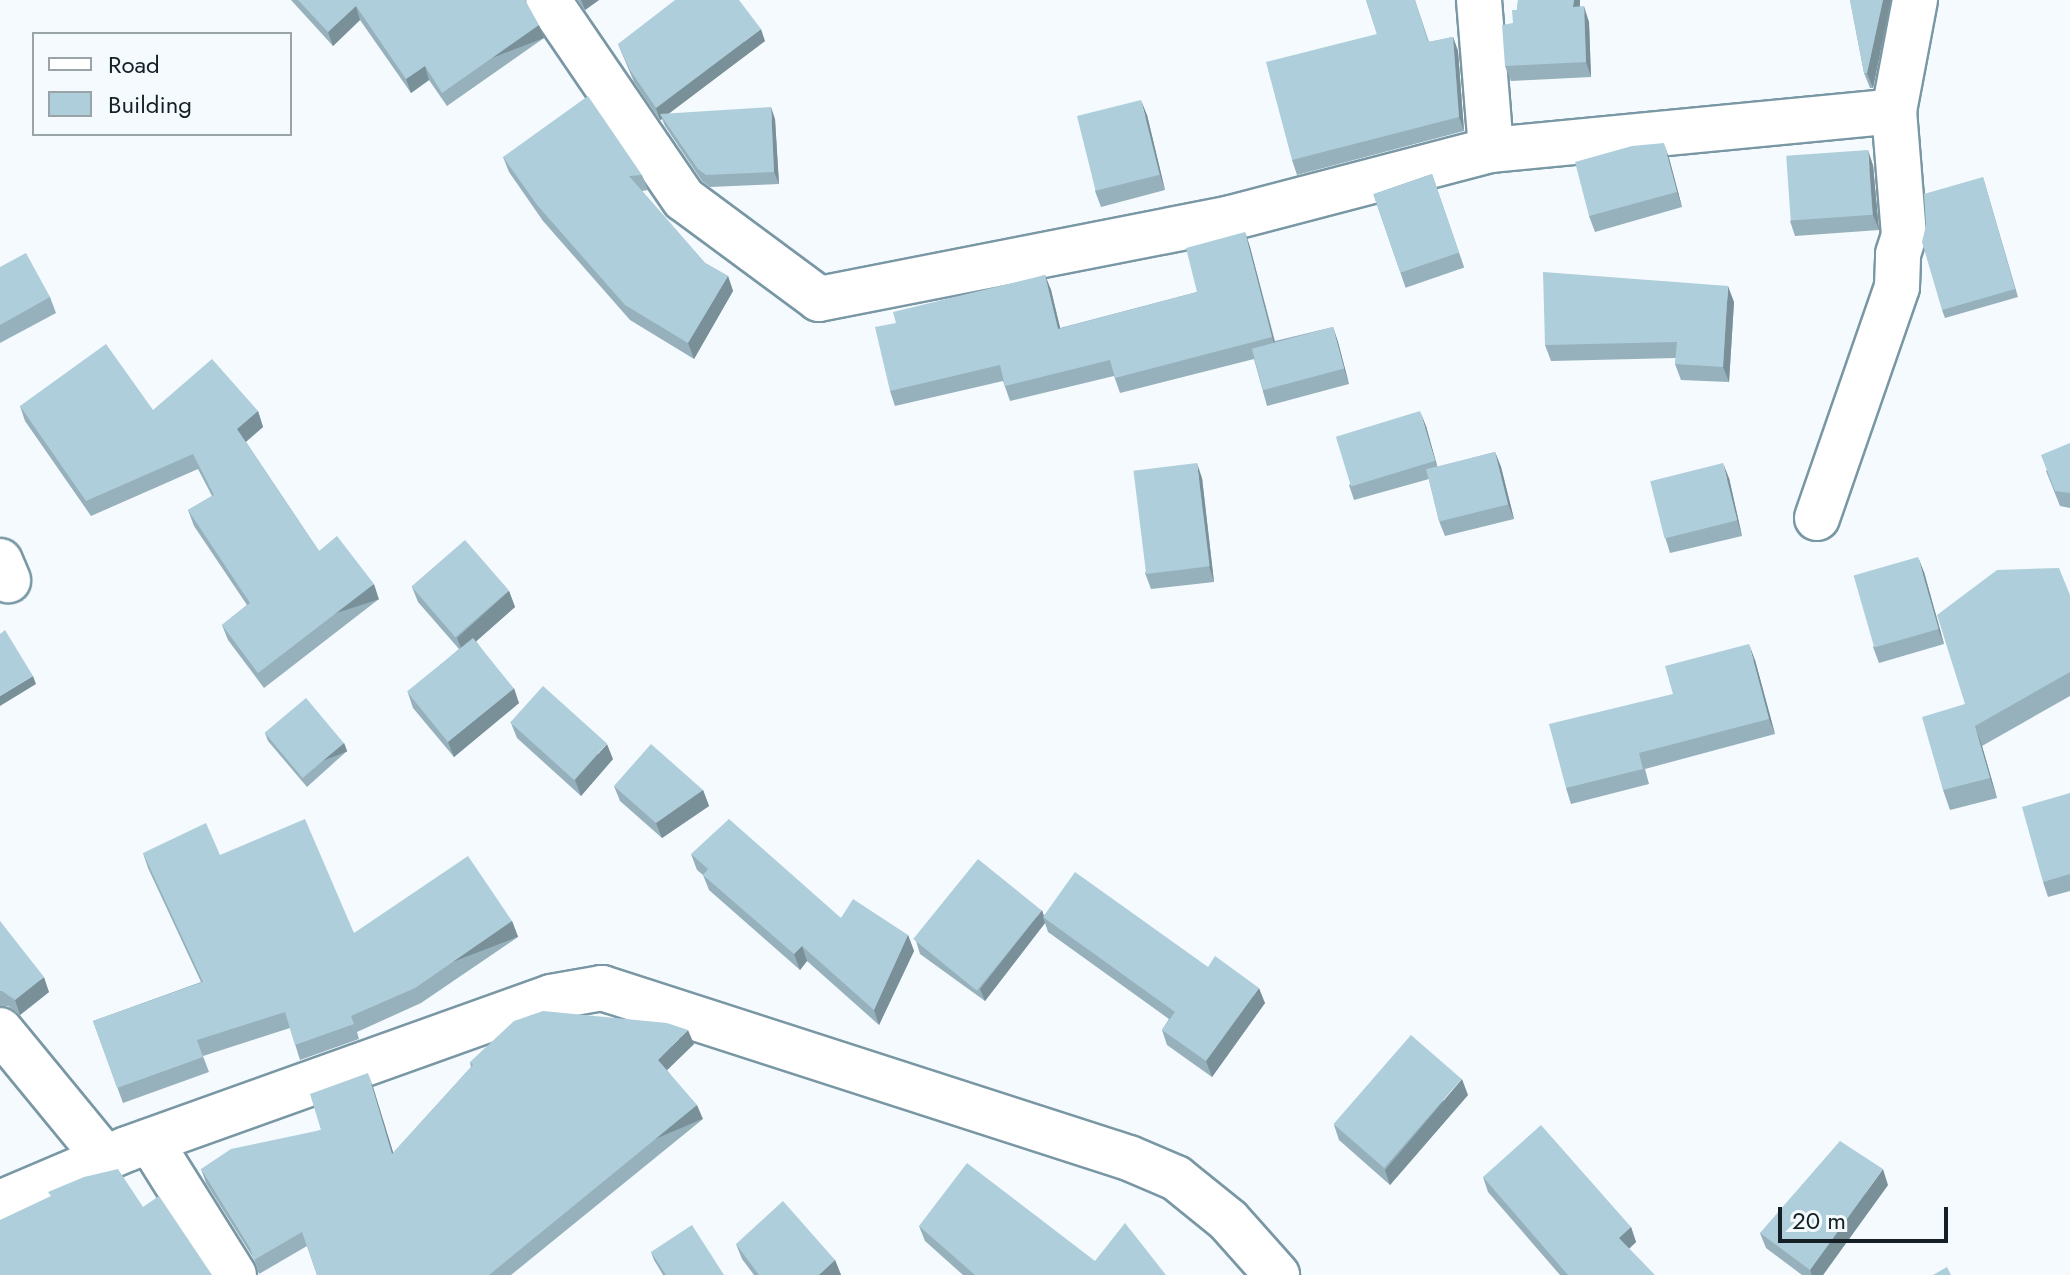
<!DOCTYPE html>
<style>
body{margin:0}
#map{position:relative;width:2070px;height:1275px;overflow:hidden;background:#f4fafd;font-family:Jost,sans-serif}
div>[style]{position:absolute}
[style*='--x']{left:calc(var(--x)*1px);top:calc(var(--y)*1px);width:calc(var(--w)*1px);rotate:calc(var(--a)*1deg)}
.roads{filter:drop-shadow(2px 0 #7997a4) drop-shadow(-2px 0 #7997a4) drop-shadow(0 2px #7997a4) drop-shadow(0 -2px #7997a4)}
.minor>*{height:44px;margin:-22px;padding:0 22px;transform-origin:22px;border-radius:22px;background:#fff}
.wall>*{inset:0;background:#96b1bc;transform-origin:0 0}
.shaded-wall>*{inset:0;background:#7a9099;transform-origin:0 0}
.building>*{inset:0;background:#afcedb;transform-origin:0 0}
span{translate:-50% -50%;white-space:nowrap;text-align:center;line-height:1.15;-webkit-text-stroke:8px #f4fafd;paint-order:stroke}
.legend{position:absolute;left:32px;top:32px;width:260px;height:104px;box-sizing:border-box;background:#f4fafd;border:2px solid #9aa3a7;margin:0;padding:10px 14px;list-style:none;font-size:24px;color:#142025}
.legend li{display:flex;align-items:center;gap:16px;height:40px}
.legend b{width:40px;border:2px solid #9aa3a7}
.scale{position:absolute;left:1778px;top:1207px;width:170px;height:36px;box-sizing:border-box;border:4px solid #142025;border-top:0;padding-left:10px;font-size:24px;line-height:28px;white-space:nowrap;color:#142025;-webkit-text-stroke:6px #f4fafd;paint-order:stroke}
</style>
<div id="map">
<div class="roads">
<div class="minor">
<div style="--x:548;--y:0;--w:241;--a:55.7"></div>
<div style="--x:684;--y:199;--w:168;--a:36.5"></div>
<div style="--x:819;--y:299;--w:420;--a:-11.1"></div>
<div style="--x:1231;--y:218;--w:269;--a:-14.7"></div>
<div style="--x:1491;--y:150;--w:405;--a:-5.5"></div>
<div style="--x:1479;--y:0;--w:150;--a:85.4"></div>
<div style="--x:1817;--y:518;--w:244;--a:-70.9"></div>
<div style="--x:1897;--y:287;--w:33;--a:-88"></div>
<div style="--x:1898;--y:254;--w:20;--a:-72"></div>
<div style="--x:1904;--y:235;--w:124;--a:-94.6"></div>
<div style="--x:1894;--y:111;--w:113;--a:-79.3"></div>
<div style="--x:0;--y:561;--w:21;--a:67"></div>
<div style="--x:0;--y:1030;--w:167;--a:50.6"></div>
<div style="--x:150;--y:1141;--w:158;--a:57.9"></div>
<div style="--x:0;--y:1203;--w:138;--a:-23"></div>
<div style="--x:127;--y:1149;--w:450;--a:-19.7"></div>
<div style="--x:551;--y:997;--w:52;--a:-10"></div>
<div style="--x:602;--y:988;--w:554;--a:17.88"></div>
<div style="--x:1129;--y:1158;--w:51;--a:23.1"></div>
<div style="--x:1176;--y:1178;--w:67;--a:38.9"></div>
<div style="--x:1228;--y:1220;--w:74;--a:48.3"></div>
</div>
</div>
<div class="wall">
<div style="clip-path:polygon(291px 0,525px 0,544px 38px,447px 106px,429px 80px,411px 93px,360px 20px,333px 46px)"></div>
<div style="clip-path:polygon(577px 0,599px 0,585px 10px)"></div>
<div style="clip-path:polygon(1366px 0,1415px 0,1429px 42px,1453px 37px,1458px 51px,1464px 131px,1297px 175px,1292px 160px,1377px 34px)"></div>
<div style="clip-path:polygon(1518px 0,1580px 0,1580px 6px,1589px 22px,1591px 77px,1511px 81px,1505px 66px,1513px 23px,1517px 10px)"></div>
<div style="clip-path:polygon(1850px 0,1891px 0,1873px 88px,1870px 88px,1864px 73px)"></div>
<div style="clip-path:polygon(765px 41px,668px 114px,775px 119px,779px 184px,710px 187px,702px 181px,665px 126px,662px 119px,660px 120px,634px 82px,618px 44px)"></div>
<div style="clip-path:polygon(1147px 115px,1165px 190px,1101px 207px,1095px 191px)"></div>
<div style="clip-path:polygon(503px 157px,642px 175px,648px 190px,642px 191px,705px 263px,728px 276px,733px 291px,694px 359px,630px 320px,543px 221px,509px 172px)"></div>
<div style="clip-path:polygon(1669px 158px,1682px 207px,1595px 232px,1589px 216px)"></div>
<div style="clip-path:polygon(1873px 165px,1879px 230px,1795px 236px,1790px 221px)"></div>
<div style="left:1432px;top:174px;width:99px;height:62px;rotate:71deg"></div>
<div style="clip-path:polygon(1983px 177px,2018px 297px,1945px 318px,1942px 310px)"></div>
<div style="clip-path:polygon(1245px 232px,1250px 247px,1275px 341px,1333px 327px,1338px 342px,1349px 384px,1267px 406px,1254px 359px,1120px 393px,1114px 376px,1010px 401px,1003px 381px,895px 406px,890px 391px,896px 323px,1045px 275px,1051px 290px,1060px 328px,1197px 292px)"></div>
<div style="clip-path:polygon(0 267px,50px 297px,56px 313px,0 343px)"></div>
<div style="clip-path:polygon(1734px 302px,1729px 382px,1681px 380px,1675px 364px,1676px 358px,1551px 361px,1545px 345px)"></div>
<div style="clip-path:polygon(20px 406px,153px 410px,258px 411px,263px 427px,246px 442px,319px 551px,379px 599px,264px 688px,228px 640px,222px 625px,247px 605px,194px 526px,188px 510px,212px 496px,198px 469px,91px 516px,25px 421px)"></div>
<div style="clip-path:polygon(1426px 426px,1437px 467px,1495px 452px,1501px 467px,1514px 519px,1445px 536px,1439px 521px,1429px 479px,1354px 500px,1349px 485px)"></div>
<div style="clip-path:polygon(2070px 443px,2070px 508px,2060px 506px,2046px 471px)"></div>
<div style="clip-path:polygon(1202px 478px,1214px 582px,1151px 589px,1145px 573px)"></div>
<div style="clip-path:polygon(1729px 478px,1742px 536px,1670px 553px,1665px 537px)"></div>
<div style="clip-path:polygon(1924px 572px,1944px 644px,1879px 663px,1873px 647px)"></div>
<div style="clip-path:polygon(412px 587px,509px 591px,515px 607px,476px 641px,519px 703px,454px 757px,413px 708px,408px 693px,459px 649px,418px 602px)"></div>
<div style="clip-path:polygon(2070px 595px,2070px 696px,1982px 746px,1997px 798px,1950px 810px,1943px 790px,1965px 704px)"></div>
<div style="clip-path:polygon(1755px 660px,1775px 734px,1645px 769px,1649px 784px,1571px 804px,1566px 788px,1673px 694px)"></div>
<div style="clip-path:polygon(511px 723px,613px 759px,581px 796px,517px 738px)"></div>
<div style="clip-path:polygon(265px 733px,344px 743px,347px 751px,307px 787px,268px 741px)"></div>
<div style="clip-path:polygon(614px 786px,703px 790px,709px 806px,662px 838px,620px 801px)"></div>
<div style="clip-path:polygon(2070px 793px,2070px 891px,2048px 897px,2043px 882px)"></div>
<div style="clip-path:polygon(143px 853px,220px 855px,354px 933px,512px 921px,518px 937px,421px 1003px,357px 1032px,359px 1039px,300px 1060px,290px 1028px,203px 1056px,209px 1072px,123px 1103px,93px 1021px,201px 982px,148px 868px)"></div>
<div style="clip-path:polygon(691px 854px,841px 918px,908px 935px,914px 951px,879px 1025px,807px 961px,800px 970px,709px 890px,703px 875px,697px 870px)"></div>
<div style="clip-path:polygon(1044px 915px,1208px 967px,1265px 1003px,1212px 1077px,1167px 1045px,1162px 1030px,1169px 1019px,1048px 932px,1045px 923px,985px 1001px,920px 954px,916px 941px)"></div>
<div style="clip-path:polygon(0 921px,49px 992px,20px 1015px,8px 1006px,0 1006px)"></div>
<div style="clip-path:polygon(694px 1044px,667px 1070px,703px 1119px,511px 1275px,317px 1275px,307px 1246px,259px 1274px,254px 1259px,206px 1183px,201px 1169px,321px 1130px,373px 1087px,393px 1153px,471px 1067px,470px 1062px)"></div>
<div style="clip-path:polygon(1468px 1095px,1390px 1185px,1339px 1140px,1334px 1125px)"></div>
<div style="clip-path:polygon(1483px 1177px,1631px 1227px,1636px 1242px,1629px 1249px,1654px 1275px,1560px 1275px,1488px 1192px)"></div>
<div style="clip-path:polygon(1888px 1185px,1823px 1275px,1802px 1275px,1766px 1248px,1760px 1233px)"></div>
<div style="clip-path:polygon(919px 1226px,1095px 1261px,1166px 1275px,963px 1275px,925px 1241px)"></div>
<div style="clip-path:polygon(736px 1244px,835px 1260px,841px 1275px,754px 1275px,742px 1259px)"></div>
<div style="clip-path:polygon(651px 1252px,724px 1275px,663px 1275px,654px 1260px)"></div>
</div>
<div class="shaded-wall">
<div style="clip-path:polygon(581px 0,599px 0,585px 10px)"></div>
<div style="clip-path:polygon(1574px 0,1580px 0,1579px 22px,1573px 7px)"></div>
<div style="clip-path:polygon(1883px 0,1891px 0,1873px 88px,1867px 73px)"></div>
<div style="clip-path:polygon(356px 6px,360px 20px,333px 46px,328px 32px)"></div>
<div style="clip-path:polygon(1584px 6px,1589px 22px,1591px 77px,1586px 62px)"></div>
<div style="left:539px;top:25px;width:14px;height:118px;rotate:69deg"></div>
<div style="clip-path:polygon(761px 29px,765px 41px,663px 118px,660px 114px,662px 119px,660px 120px,656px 108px)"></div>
<div style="clip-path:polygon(1453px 37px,1458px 51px,1464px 131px,1459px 117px)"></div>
<div style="clip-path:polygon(425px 66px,429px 80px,411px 93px,406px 79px)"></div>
<div style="clip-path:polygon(1141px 100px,1147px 115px,1165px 190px,1160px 175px)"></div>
<div style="clip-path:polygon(771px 107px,775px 119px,779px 184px,774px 172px)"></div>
<div style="clip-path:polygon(1664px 143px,1669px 158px,1682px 207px,1677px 192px)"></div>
<div style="clip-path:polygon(1868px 150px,1873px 165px,1879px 230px,1873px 215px)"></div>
<div style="clip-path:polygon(1245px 232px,1250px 247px,1277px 352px,1272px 337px)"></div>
<div style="clip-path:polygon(1045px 275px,1051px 290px,1064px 344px,1058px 329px)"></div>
<div style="clip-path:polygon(728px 276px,733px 291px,694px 359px,688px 343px)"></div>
<div style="clip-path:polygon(1728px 286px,1734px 302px,1729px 382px,1723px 367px)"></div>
<div style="clip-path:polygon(1333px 327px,1338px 342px,1349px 384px,1344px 369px)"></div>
<div style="clip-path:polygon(258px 411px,263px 427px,243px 444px,237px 429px)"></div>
<div style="clip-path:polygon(1420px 411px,1426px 426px,1440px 476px,1435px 461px)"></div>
<div style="clip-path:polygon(1495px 452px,1501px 467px,1514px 519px,1508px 504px)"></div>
<div style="clip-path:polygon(1197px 463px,1202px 478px,1214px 582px,1209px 566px)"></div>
<div style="clip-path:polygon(1723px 463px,1729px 478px,1742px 536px,1737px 520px)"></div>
<div style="clip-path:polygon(1918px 557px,1924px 572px,1944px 644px,1938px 629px)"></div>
<div style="left:374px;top:584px;width:16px;height:146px;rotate:72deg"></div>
<div style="clip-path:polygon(509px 591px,515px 607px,463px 653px,457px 638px)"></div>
<div style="clip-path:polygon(1749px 644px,1755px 660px,1775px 734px,1769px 719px)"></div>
<div style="clip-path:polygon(33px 676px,36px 684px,0 706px,0 696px)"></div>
<div style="clip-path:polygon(514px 688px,519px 703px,454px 757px,448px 742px)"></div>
<div style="clip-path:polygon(1975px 726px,1982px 746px,1997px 798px,1990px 778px)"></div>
<div style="left:344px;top:743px;width:9px;height:54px;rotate:69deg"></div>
<div style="clip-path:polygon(607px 744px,613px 759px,581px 796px,575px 780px)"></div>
<div style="clip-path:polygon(703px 790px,709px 806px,662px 838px,656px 823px)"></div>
<div style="clip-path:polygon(1042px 910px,1045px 919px,1043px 917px,1045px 923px,985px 1001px,980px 989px)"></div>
<div style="left:512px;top:921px;width:17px;height:118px;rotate:69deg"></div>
<div style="clip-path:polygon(908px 935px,914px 951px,879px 1025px,874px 1010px)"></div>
<div style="clip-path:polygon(802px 946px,807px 961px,800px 970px,794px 954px)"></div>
<div style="clip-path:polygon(44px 977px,49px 992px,20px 1015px,15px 1000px)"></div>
<div style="clip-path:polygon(1259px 988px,1265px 1003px,1212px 1077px,1206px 1061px)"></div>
<div style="clip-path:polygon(688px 1030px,694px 1044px,663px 1074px,658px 1060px)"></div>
<div style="clip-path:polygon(368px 1073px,373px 1087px,398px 1168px,392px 1154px)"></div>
<div style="clip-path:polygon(1462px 1079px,1468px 1095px,1390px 1185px,1385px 1170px)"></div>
<div style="left:697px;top:1105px;width:15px;height:269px;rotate:67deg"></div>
<div style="clip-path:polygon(1883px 1169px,1888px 1185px,1823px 1275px,1812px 1275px,1810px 1270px)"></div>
<div style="clip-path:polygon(1631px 1227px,1636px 1242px,1624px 1253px,1619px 1238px)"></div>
<div style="clip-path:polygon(835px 1260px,841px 1275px,819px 1275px)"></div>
</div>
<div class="building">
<div style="clip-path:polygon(298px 0,525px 0,539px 25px,442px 93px,425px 66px,406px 79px,356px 6px,328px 32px)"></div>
<div style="clip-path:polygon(675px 0,739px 0,761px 29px,656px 108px,630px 70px,618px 44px)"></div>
<div style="clip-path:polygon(1366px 0,1415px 0,1428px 42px,1453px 37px,1459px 117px,1292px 160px,1266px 62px,1377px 34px)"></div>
<div style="clip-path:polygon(1518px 0,1574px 0,1573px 7px,1584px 6px,1586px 62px,1505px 66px,1502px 25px,1513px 23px,1512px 10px,1517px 10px)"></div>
<div style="clip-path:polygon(1850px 0,1883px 0,1867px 73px,1864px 73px)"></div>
<div style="clip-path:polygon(588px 96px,642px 175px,629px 176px,705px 263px,728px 276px,688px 343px,625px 305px,538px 206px,503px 157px)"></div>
<div style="left:1141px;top:100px;width:77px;height:66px;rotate:76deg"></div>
<div style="clip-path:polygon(771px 107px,774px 172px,706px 175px,698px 169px,660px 114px)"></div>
<div style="clip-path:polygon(1664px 143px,1677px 192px,1589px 216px,1575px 162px,1632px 146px)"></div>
<div style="left:1868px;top:150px;width:65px;height:82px;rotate:86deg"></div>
<div style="left:1432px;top:174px;width:83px;height:62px;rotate:71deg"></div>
<div style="clip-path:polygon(1983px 177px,2015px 289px,1942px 310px,1922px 242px,1926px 225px,1924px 194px)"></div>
<div style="clip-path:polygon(1245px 232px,1272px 337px,1115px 378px,1110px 360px,1005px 386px,1000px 365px,890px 391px,875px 327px,896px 323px,893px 312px,1045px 275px,1058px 329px,1197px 292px,1186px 248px)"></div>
<div style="clip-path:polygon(26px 253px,50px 297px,0 325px,0 267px)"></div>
<div style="clip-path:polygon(1543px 272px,1728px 286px,1723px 367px,1675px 364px,1677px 342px,1545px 345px)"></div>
<div style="left:1333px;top:327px;width:43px;height:84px;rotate:75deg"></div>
<div style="clip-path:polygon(106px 344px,153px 410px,212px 359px,258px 411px,237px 429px,319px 551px,337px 536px,374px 584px,258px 673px,222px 625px,250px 603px,188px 510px,214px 495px,193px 454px,86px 501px,20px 406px)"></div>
<div style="left:1420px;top:411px;width:52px;height:88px;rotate:73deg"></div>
<div style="clip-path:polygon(2070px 443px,2070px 493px,2055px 491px,2041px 455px)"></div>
<div style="left:1495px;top:452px;width:54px;height:71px;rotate:76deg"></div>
<div style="left:1197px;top:463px;width:104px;height:64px;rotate:83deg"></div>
<div style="left:1723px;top:463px;width:59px;height:75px;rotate:76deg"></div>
<div style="left:465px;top:540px;width:67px;height:71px;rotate:49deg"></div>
<div style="left:1918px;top:557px;width:75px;height:67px;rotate:74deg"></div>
<div style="clip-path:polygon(2059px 568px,2070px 595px,2070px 672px,1975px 726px,1990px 778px,1943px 790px,1922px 717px,1965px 704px,1937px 615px,1997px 570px)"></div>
<div style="clip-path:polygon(5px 630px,33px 676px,0 696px,0 634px)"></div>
<div style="left:473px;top:638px;width:65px;height:85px;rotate:51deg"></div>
<div style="clip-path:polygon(1749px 644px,1769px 719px,1639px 753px,1643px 769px,1566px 788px,1549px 724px,1673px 694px,1665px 666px)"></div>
<div style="left:543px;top:686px;width:86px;height:49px;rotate:42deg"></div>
<div style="left:306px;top:698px;width:59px;height:54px;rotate:50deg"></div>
<div style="clip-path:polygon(651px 744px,703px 790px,656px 823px,614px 786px)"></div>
<div style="clip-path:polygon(2070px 793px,2070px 874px,2043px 882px,2022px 807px)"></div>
<div style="clip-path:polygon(305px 819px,354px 933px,468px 856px,512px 921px,415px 988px,351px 1016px,354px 1024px,295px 1045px,285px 1012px,197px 1040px,203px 1057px,117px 1088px,93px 1021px,203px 982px,143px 853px,206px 823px,220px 855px)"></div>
<div style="clip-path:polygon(729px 819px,841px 918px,853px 899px,908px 935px,874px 1010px,802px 946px,794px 954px,703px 875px,708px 869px,691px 854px)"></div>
<div style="left:978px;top:859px;width:82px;height:103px;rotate:39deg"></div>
<div style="clip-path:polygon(1075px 872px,1208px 967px,1215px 956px,1259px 988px,1206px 1061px,1162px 1030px,1175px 1012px,1043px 917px)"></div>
<div style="clip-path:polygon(0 921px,44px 977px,15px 1000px,2px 991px,0 991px)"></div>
<div style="clip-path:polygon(543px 1011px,667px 1023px,688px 1030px,658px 1060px,697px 1105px,489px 1275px,317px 1275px,302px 1232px,254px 1260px,250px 1248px,201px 1169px,231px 1149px,321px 1130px,310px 1094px,368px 1073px,392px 1154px,473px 1065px,470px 1062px,514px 1021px)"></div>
<div style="left:1411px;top:1035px;width:67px;height:118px;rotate:41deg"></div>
<div style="clip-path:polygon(1541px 1125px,1631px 1227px,1619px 1238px,1655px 1275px,1568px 1275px,1483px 1177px)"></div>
<div style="clip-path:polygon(1840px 1141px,1883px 1169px,1810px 1270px,1760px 1233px)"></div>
<div style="clip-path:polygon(967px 1163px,1095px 1261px,1125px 1223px,1166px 1275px,975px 1275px,919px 1226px)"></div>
<div style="clip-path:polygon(118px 1169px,143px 1207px,159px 1196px,212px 1275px,0 1275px,0 1220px,51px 1196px,48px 1192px,84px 1177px)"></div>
<div style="clip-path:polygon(783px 1201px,835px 1260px,819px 1275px,759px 1275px,736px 1244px)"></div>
<div style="clip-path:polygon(692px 1225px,724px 1275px,666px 1275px,651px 1252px)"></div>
<div style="clip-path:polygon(1947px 1267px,1951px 1275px,1933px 1275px)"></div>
</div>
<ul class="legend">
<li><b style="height:10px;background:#fff"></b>Road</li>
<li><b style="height:22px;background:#afcedb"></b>Building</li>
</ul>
<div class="scale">20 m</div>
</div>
